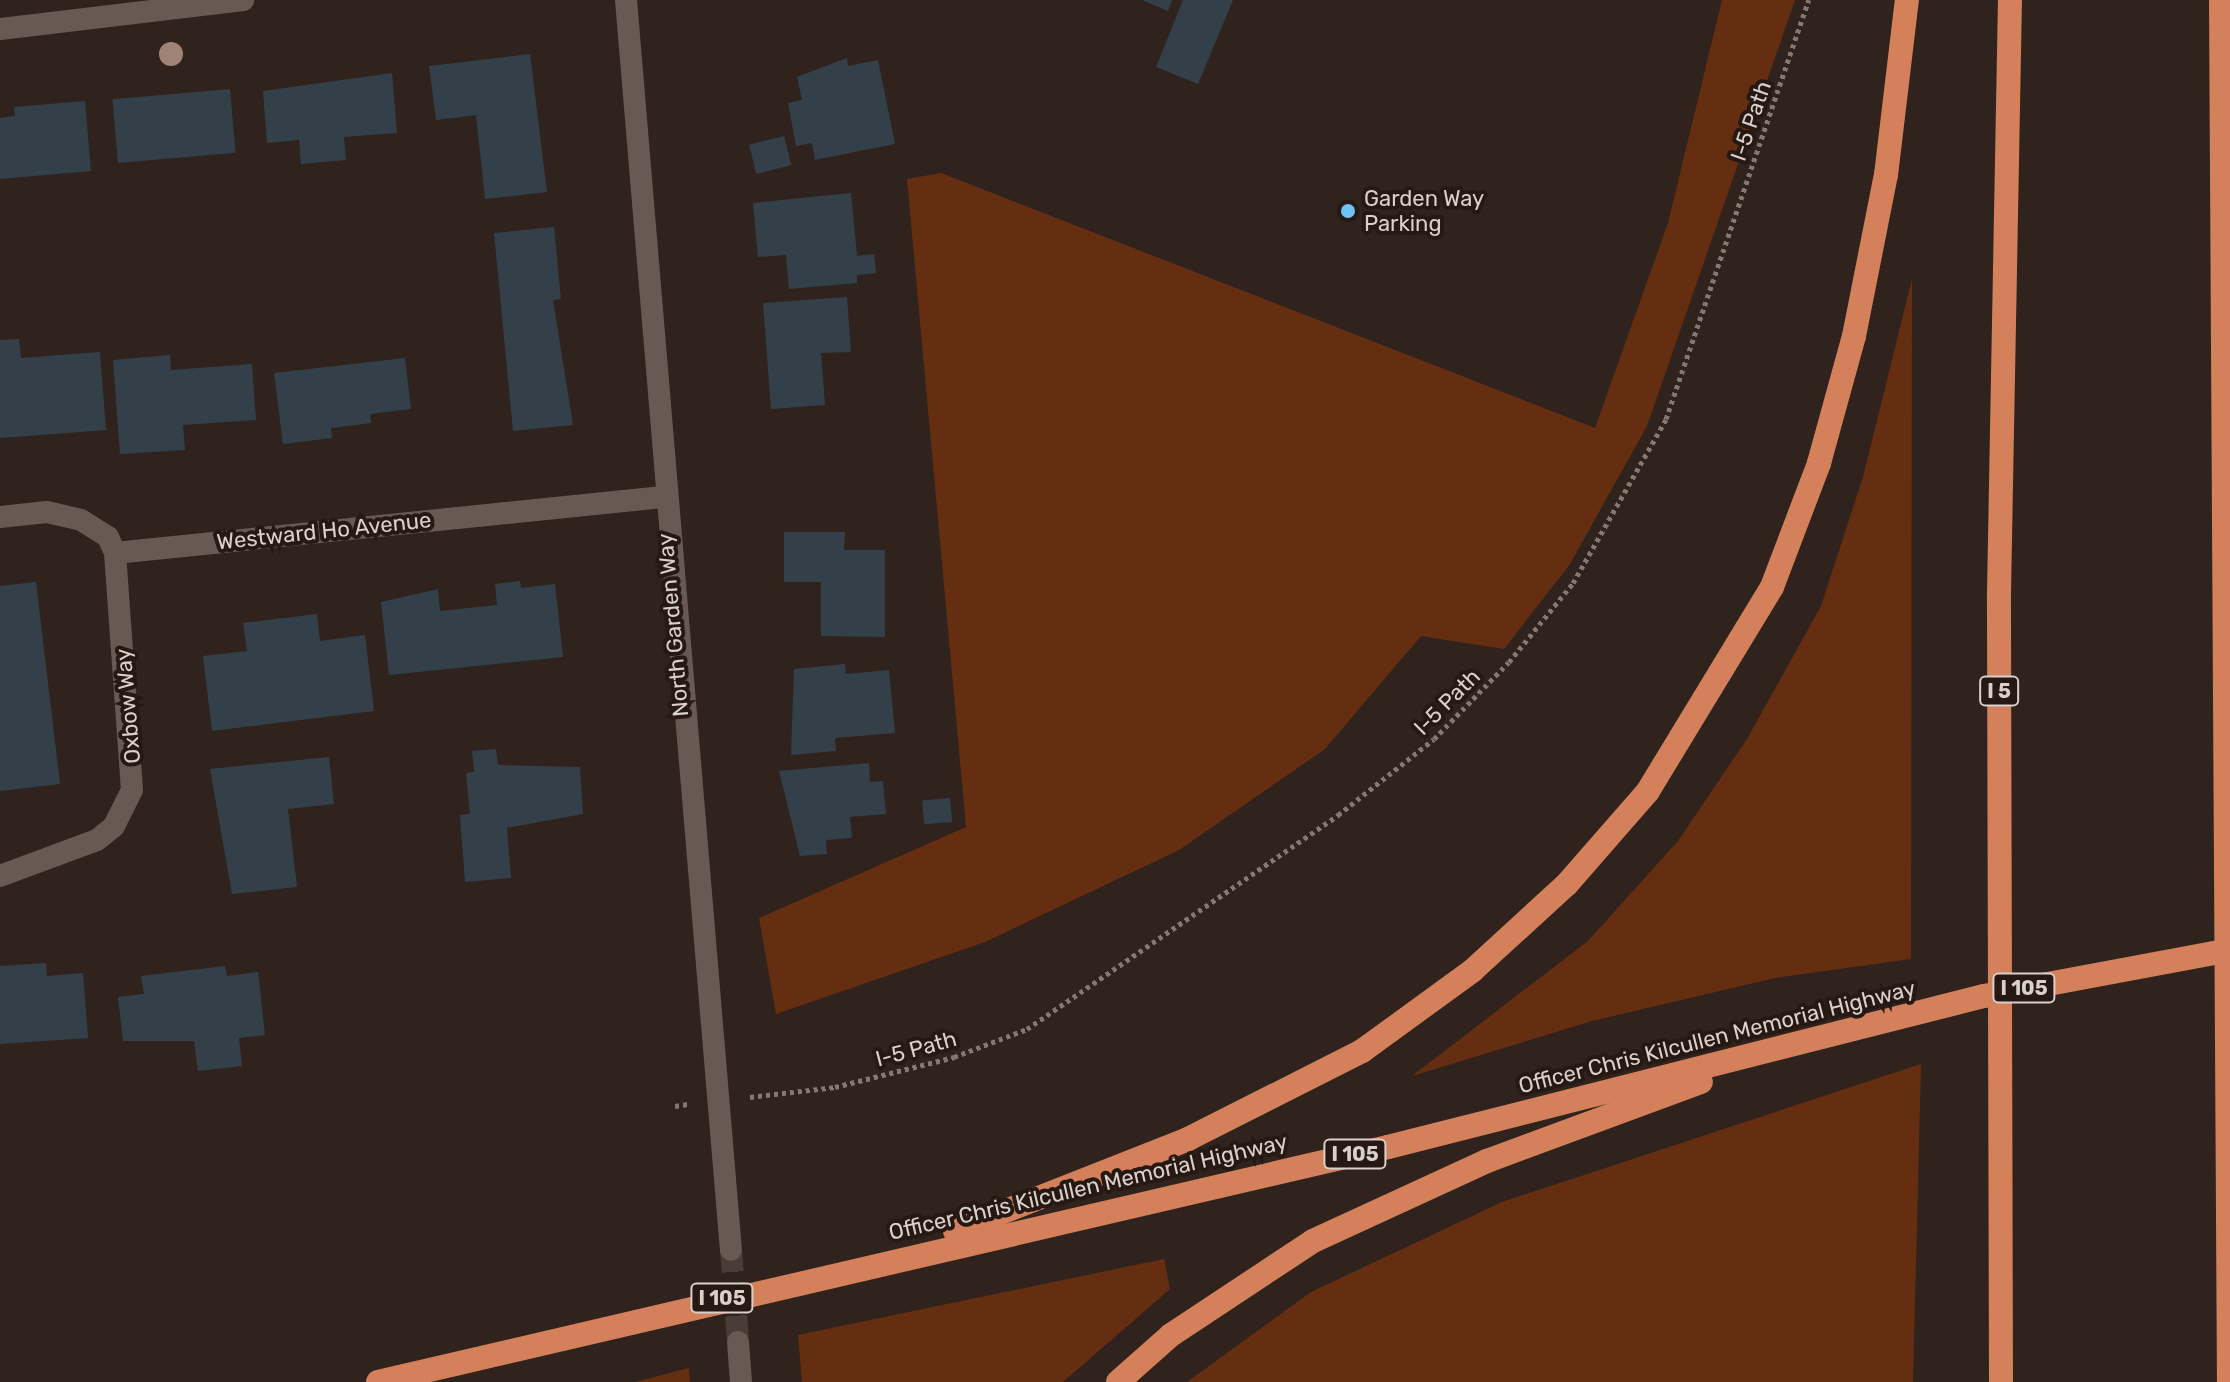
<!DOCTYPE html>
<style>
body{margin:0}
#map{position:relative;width:2230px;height:1382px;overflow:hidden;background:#30231d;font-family:Rubik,sans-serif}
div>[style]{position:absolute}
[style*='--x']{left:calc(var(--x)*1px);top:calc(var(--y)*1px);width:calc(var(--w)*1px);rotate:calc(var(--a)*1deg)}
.green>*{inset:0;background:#662e11}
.building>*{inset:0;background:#344049;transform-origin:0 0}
.tertiary-tunnel>*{height:22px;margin-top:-11px;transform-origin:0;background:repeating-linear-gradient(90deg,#493d37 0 22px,transparent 0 33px)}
.path>*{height:5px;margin-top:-2.5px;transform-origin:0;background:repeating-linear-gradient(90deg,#847873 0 4px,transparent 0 8px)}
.minor>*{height:22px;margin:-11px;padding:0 11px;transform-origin:11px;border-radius:11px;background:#685953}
.tertiary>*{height:22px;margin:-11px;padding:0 11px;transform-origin:11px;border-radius:11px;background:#685953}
.motorway>*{height:24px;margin:-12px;padding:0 12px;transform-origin:12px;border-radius:12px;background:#d4815b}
.trees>*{width:24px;height:24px;margin:-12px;border-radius:50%;background:#a08377}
.dots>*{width:22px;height:22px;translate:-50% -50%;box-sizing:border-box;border:4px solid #261914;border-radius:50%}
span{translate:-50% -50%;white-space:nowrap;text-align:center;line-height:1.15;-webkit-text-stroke:8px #261914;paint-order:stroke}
.shield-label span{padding:2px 6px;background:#261914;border:2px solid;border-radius:6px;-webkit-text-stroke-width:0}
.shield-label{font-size:20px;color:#d9d0cc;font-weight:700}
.street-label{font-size:22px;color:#d9d0cc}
.poi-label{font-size:22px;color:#d9d0cc}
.left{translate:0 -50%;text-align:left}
</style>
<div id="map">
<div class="green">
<div style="clip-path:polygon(1722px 0,1795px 0,1647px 426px,1570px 564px,1504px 649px,1421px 636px,1325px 749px,1179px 850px,985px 942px,776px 1014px,759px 918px,966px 827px,907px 179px,941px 173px,1595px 428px,1668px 223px)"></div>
<div style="clip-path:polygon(1912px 279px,1911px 959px,1775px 978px,1592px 1021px,1412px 1076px,1588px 941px,1678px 841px,1747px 739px,1821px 606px,1863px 477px)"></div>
<div style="clip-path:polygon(1921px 1064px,1913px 1382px,1187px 1382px,1311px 1292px,1502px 1202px)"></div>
<div style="clip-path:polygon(1164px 1259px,1170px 1289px,1063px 1382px,802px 1382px,798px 1335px)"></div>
<div style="clip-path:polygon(689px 1368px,690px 1382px,635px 1382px)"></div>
</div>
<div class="building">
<div style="clip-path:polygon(1142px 0,1172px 0,1168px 11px)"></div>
<div style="clip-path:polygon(1183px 0,1233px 0,1198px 84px,1156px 67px)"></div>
<div style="clip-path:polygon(530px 54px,547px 192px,485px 199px,476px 115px,436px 120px,429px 66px)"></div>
<div style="clip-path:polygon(847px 58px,848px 66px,878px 60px,895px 144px,815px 160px,812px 143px,796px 146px,788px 103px,802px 100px,797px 77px)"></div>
<div style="clip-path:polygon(392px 73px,397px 133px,344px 137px,346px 160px,301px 164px,299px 140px,267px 143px,263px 91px)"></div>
<div style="left:230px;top:89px;width:64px;height:118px;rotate:85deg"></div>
<div style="clip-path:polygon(85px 101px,91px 171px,0 179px,0 118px,15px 116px,14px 107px)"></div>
<div style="left:784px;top:136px;width:30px;height:36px;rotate:76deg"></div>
<div style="clip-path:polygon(851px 193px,857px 256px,874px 254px,876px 273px,857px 275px,857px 283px,789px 289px,786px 255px,758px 257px,753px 203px)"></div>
<div style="clip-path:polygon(554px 227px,561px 299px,553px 300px,573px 425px,513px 431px,494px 233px)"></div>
<div style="clip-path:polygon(847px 297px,851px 352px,821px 353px,825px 405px,771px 409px,763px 303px)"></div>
<div style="clip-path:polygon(19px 339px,21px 358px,100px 352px,106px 430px,0 438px,0 340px)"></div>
<div style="clip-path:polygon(170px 355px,171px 370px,252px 364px,256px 420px,183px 425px,185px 450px,120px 454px,113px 360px)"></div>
<div style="clip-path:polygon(405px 358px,411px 409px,370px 414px,371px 423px,331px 428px,332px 438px,283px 444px,274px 373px)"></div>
<div style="clip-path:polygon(784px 532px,845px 532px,844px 550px,885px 550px,885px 637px,821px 636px,821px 582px,784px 582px)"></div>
<div style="clip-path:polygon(520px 581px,521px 588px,555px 584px,563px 657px,389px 675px,381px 602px,438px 589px,440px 611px,497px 605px,495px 584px)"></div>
<div style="clip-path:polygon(36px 582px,60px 784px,0 791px,0 586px)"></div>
<div style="clip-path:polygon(317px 614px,320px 641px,365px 635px,374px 711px,212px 731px,203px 656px,247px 651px,243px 623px)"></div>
<div style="clip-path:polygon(845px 664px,846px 674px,889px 670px,895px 733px,835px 738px,836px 751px,791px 755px,794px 669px)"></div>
<div style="clip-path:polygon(496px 749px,498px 765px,580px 767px,583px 814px,507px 828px,511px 878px,465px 882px,460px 815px,470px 814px,466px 773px,474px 772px,472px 751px)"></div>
<div style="clip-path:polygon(329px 757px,334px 804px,288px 809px,297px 887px,232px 894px,210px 769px)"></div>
<div style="clip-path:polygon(869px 763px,870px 782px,883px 781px,886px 814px,850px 817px,852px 838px,826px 840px,827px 854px,800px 856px,779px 771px)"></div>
<div style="left:950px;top:798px;width:24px;height:28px;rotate:85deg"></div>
<div style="clip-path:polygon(46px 963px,47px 976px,83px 973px,88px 1038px,0 1044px,0 966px)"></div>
<div style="clip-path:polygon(225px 966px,227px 976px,258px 972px,265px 1035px,239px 1038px,242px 1066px,198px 1071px,194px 1041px,123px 1041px,118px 997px,144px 994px,141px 976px)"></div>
</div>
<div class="tertiary-tunnel">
<div style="--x:731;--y:1250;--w:92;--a:85.6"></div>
</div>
<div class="path">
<div style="--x:750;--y:1097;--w:86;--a:-6.7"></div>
<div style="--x:835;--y:1087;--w:123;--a:-14.1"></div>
<div style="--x:954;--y:1057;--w:78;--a:-21"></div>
<div style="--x:1027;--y:1029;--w:378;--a:-34.5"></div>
<div style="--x:1338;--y:815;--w:122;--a:-38.4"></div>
<div style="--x:1434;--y:739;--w:107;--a:-45.8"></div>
<div style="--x:1509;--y:662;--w:102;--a:-51"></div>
<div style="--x:1573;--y:583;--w:189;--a:-60.4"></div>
<div style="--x:1666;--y:419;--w:443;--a:-71.2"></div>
<div style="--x:675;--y:1106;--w:13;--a:-9"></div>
</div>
<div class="minor">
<div style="--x:0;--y:29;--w:245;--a:-6.8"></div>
<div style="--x:0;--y:517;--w:47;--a:-6.1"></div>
<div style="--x:47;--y:512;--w:35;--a:13"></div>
<div style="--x:81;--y:520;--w:32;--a:32"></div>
<div style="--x:108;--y:537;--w:17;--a:66"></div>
<div style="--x:115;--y:553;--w:551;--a:-5.83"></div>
<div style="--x:0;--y:876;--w:103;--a:-20.4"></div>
<div style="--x:97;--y:840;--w:22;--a:-39"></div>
<div style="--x:114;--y:826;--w:40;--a:-63.4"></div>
<div style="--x:132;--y:790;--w:238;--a:-94.1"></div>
</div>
<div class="tertiary">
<div style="--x:626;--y:0;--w:1254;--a:85.2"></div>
<div style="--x:738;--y:1342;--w:40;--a:85.7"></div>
</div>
<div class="motorway">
<div style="--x:2221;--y:0;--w:1382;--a:89.67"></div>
<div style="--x:955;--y:1231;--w:251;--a:-21.5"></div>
<div style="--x:1188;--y:1139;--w:195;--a:-26.8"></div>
<div style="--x:1362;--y:1051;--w:136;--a:-36"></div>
<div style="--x:1472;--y:971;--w:129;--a:-42.5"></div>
<div style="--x:1567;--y:884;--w:123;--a:-48.9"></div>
<div style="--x:1648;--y:791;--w:239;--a:-58.7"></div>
<div style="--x:1772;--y:587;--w:133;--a:-69.2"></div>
<div style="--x:1819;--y:463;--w:132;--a:-74.6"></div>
<div style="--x:1854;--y:336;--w:164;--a:-78.8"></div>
<div style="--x:1886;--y:175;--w:176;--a:-83.2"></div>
<div style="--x:378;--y:1382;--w:1037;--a:-13.1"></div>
<div style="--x:1388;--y:1147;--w:615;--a:-14.22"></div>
<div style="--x:1984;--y:996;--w:250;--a:-10.6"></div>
<div style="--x:1118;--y:1382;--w:71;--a:-41.6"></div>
<div style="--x:1171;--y:1335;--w:170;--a:-33.5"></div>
<div style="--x:1313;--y:1241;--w:192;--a:-24.7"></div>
<div style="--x:1487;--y:1161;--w:228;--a:-20.3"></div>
<div style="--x:2001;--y:1382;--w:789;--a:-90.15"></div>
<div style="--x:1999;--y:593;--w:593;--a:-88.94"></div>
</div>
<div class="trees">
<div style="left:171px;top:54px"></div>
</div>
<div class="dots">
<div style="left:1348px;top:211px;background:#70c2f4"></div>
</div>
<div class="shield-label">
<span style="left:1999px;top:691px">I 5</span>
<span style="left:2024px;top:988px">I 105</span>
<span style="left:1355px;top:1154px">I 105</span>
<span style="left:722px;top:1298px">I 105</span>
</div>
<div class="street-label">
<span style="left:1751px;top:121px;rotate:-71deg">I-5 Path</span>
<span style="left:324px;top:531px;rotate:-6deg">Westward Ho Avenue</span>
<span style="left:673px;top:625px;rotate:-95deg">North Garden Way</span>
<span style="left:1447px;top:702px;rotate:-45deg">I-5 Path</span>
<span style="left:128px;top:706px;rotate:-95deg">Oxbow Way</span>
<span style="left:1717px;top:1037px;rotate:-14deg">Officer Chris Kilcullen Memorial Highway</span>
<span style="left:916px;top:1049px;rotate:-15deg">I-5 Path</span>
<span style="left:1088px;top:1187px;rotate:-13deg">Officer Chris Kilcullen Memorial Highway</span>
</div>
<div class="poi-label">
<span class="left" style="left:1364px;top:211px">Garden Way<br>Parking</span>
</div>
</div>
